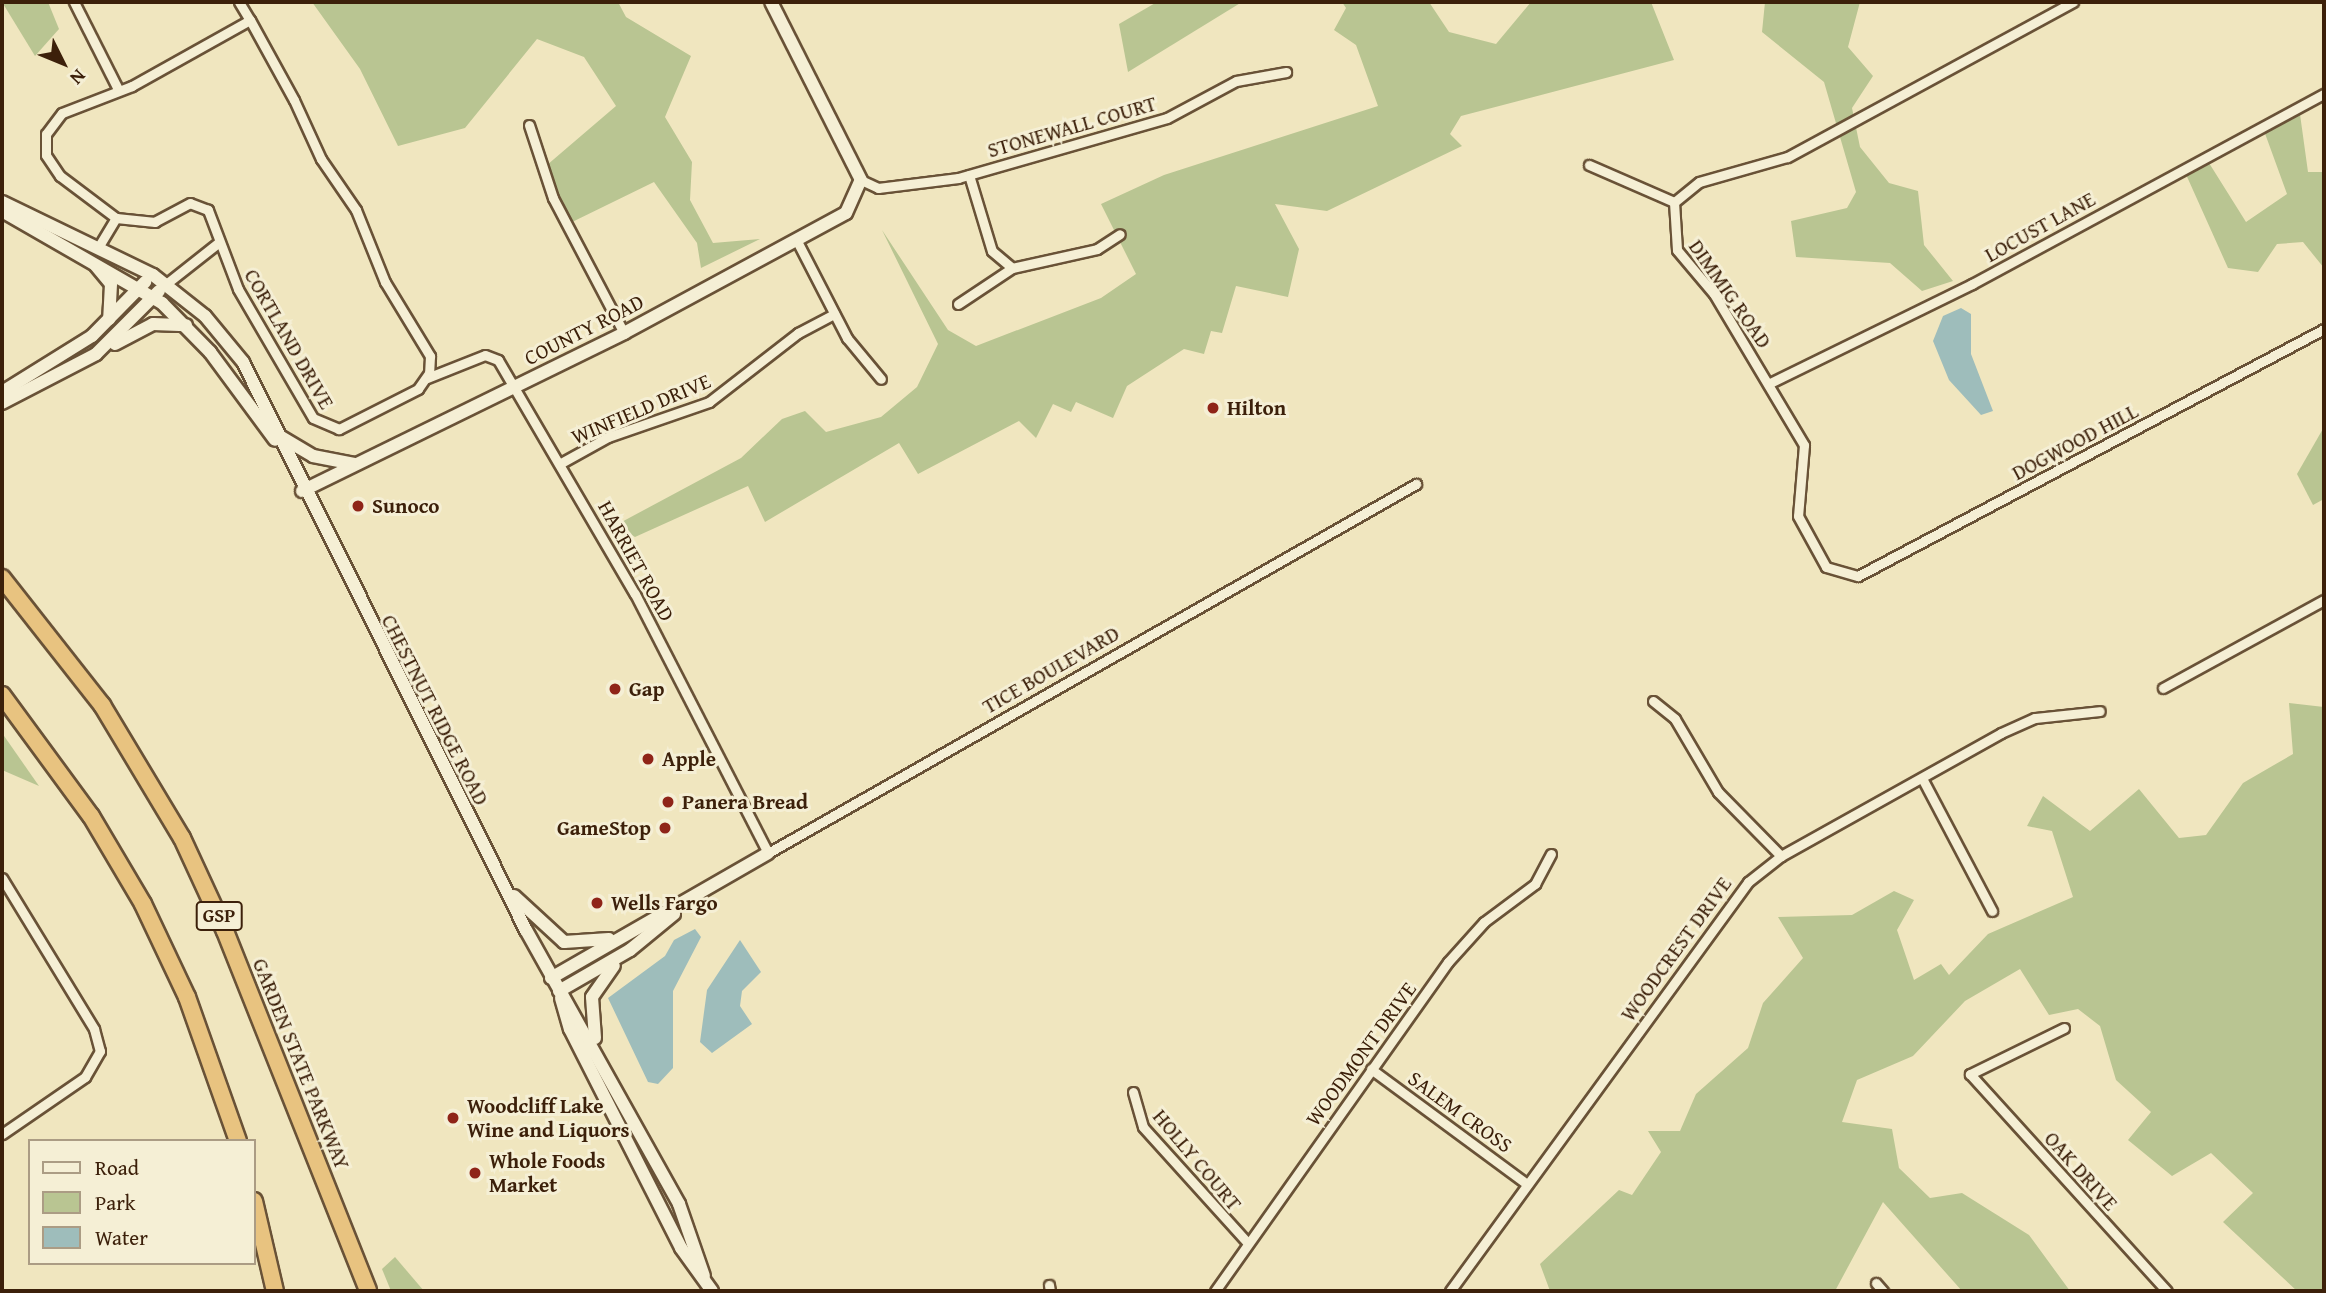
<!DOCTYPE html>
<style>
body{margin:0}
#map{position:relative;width:2326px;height:1293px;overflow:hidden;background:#f0e6bf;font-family:"Gentium Book Plus",serif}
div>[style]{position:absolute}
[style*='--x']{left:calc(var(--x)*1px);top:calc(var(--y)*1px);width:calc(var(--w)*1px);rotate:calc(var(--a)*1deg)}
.green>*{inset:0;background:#b9c592}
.water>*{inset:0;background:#9ebdbb}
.roads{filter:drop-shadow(2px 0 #695237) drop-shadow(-2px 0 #695237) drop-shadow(0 2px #695237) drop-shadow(0 -2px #695237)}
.street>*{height:9px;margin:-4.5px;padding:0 4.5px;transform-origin:4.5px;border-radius:4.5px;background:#f5efd5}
.secondary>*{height:12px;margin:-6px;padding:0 6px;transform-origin:6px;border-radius:6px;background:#f5efd5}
.highway>*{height:16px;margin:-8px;padding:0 8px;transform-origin:8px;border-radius:8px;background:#e8c380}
.dots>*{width:19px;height:19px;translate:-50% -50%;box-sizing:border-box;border:4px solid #f5efd5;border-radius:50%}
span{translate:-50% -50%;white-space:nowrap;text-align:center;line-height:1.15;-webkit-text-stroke:6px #f5efd5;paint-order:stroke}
.shield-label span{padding:2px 5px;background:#f5efd5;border:2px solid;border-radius:5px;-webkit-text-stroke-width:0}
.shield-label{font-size:19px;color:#3c200a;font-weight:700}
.street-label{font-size:21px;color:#3c200a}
.poi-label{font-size:21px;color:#3c200a;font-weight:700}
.left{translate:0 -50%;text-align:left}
.right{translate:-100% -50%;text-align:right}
.frame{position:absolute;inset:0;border:4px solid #3c200a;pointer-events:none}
.legend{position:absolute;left:28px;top:1139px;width:228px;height:126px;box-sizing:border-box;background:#f5efd5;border:2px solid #ab9c84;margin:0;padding:9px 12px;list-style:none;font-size:21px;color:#3c200a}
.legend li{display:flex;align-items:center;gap:14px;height:35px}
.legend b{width:35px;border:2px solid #ab9c84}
.north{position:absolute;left:28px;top:28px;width:70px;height:70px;-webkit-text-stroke:5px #f5efd5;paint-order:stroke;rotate:133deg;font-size:19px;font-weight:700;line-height:28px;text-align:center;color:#3c200a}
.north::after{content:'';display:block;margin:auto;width:24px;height:32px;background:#3c200a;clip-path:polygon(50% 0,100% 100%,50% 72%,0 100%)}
</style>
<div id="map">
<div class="green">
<div style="clip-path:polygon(2px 2px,48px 2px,59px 29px,35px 56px)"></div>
<div style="clip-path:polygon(312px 2px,618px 2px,626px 17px,691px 56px,665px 117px,692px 162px,690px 200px,713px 243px,760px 239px,701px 268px,697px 243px,654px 182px,566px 225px,540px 171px,616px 106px,584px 57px,537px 39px,465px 128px,398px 146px,360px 69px)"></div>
<div style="clip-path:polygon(1157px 2px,1242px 2px,1128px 72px,1119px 24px)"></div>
<div style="clip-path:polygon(1342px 2px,1429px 2px,1449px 32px,1496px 44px,1531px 2px,1651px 2px,1674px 60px,1461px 116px,1450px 134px,1462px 146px,1327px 211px,1275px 204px,1299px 249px,1288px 297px,1236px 286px,1222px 333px,1211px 331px,1204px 354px,1184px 349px,1127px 386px,1113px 418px,1076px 402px,1071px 412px,1053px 404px,1036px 438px,1019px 421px,918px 474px,899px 443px,765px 522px,748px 486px,635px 537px,616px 525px,741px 458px,782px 419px,805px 411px,826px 432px,881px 417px,917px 387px,938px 344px,882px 230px,948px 330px,976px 346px,1101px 298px,1136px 274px,1101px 204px,1164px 175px,1378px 106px,1356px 45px,1334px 30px,1346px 8px)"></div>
<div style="clip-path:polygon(1765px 2px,1860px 2px,1848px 47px,1873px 76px,1852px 108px,1860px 147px,1889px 183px,1918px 191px,1924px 245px,1953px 281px,1922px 291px,1890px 263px,1796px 257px,1791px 221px,1847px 208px,1856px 192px,1824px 82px,1762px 32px)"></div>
<div style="clip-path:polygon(2299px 107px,2308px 172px,2324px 172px,2324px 268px,2303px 242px,2277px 244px,2258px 272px,2228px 268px,2184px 170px,2204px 155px,2246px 222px,2287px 194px,2263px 128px)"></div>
<div style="clip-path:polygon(2324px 427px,2324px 499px,2313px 505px,2297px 474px)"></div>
<div style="clip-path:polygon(2289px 703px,2324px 707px,2324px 1291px,2297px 1291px,2223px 1222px,2253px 1193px,2211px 1153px,2172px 1176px,2128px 1140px,2151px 1112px,2116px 1080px,2100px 1026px,2078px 1009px,2049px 1015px,2020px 969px,1965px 1001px,1913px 1056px,1857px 1080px,1842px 1122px,1892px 1129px,1899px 1168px,1930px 1198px,1962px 1193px,2029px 1235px,2070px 1291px,1962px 1291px,1883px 1202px,1835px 1291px,1550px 1291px,1540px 1264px,1619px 1190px,1632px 1195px,1661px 1152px,1648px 1131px,1680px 1131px,1696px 1094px,1748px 1048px,1763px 1003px,1803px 958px,1778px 917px,1852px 915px,1894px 891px,1914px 900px,1897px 930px,1914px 980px,1941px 964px,1949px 975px,1988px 934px,2073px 897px,2052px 831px,2027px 826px,2043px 796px,2090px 831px,2139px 789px,2179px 838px,2206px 835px,2243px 783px,2293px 754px)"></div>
<div style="clip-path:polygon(2px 733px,39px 786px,2px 770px)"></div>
<div style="clip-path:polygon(395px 1257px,424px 1291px,391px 1291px,382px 1269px)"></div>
</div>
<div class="water">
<div style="clip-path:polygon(1961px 308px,1971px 314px,1971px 354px,1993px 411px,1981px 415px,1949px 380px,1933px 341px,1943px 316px)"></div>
<div style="clip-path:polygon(695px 929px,701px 937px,673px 991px,673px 1068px,658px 1084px,648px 1082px,608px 998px,665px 956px,674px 940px)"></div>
<div style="clip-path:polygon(740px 940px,761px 972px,742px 991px,740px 1006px,752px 1024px,712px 1053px,700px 1042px,707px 990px)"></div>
</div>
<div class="roads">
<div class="street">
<div style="--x:74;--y:2;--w:97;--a:63.2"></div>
<div style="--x:239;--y:2;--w:21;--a:59"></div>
<div style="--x:250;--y:20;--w:91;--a:61.2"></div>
<div style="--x:294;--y:100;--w:65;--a:65.4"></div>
<div style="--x:321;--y:159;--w:62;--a:55.5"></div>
<div style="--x:356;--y:210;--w:78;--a:68.1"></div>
<div style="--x:385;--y:282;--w:87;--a:58.7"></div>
<div style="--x:430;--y:356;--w:17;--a:93"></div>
<div style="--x:429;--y:373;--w:19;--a:125"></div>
<div style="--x:418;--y:389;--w:89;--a:153.1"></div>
<div style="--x:339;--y:429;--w:28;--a:-157"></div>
<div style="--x:313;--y:418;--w:149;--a:-120.2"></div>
<div style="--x:238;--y:289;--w:85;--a:-110.8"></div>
<div style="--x:208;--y:210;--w:19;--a:-159"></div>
<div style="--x:190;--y:203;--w:40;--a:152"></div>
<div style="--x:155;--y:222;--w:39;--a:-174"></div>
<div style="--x:116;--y:218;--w:70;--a:-143.1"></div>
<div style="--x:60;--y:176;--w:25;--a:-124"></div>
<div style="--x:46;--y:155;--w:21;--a:-90"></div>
<div style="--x:46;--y:134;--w:26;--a:-53"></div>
<div style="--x:62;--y:113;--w:75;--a:-21.1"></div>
<div style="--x:132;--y:86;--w:135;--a:-29.2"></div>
<div style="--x:2073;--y:2;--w:325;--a:151.5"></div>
<div style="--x:1787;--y:157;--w:91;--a:164.1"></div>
<div style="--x:1699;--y:182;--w:32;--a:141"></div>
<div style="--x:1674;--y:202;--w:48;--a:86.4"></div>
<div style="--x:1677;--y:250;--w:57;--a:49.9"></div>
<div style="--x:1714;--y:294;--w:176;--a:59.2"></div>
<div style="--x:1804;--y:445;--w:71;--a:94.8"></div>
<div style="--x:1798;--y:516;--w:58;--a:61.2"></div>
<div style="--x:1826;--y:567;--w:33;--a:16"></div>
<div style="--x:1858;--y:576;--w:527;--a:-27.93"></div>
<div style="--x:529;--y:125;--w:77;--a:71.8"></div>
<div style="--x:553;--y:198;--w:153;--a:62.3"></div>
<div style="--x:1589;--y:165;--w:93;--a:23.5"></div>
<div style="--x:969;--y:175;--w:79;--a:73.2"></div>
<div style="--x:992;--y:251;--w:26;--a:40"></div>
<div style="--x:861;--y:180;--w:19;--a:25"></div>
<div style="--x:878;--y:188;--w:81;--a:-7.1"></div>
<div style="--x:958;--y:178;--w:217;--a:-16"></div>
<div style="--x:1167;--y:118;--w:78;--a:-28.2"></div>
<div style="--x:1236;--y:81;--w:51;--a:-10.2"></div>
<div style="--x:798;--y:243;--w:107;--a:62.7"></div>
<div style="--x:847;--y:338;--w:53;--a:50.3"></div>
<div style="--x:99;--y:246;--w:33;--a:-59"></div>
<div style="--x:166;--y:284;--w:66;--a:-38.3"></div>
<div style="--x:958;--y:304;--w:65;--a:-33.7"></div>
<div style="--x:1012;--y:268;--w:87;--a:-12.6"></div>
<div style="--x:1097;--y:249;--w:27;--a:-33"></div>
<div style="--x:427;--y:378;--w:62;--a:-21.6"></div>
<div style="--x:485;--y:355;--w:14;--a:21"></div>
<div style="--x:498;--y:360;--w:271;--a:59.7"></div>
<div style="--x:635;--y:594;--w:291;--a:62.8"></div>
<div style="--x:768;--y:853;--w:746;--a:-29.66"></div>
<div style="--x:1770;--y:383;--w:225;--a:-26.1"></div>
<div style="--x:1972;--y:284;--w:400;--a:-28.4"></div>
<div style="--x:561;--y:463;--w:54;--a:-29"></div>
<div style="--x:608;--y:437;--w:107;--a:-19.1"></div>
<div style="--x:709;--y:402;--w:113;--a:-37.8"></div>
<div style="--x:798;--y:333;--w:41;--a:-27.8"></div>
<div style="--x:2163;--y:688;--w:183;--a:-28.7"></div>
<div style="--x:1653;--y:701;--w:28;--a:39"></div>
<div style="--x:1675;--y:719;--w:85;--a:59.5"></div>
<div style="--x:1718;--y:792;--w:90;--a:45.5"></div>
<div style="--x:1923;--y:780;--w:148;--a:62.2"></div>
<div style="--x:2;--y:878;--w:177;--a:58.6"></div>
<div style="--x:94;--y:1029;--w:23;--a:75"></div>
<div style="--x:100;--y:1051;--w:30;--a:120"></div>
<div style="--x:85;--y:1077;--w:101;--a:145.5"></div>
<div style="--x:2064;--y:1028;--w:105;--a:153.9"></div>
<div style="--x:1970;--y:1074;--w:293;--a:47.8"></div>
<div style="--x:1371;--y:1069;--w:194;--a:36.4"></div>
<div style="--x:1133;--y:1092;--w:36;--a:74"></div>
<div style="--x:1143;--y:1127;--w:155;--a:47.9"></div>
<div style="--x:1876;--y:1283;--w:11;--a:49"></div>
<div style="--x:1049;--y:1285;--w:6;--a:81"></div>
<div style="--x:1215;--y:1291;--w:403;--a:-54.7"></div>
<div style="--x:1448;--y:962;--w:54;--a:-48"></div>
<div style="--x:1484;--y:922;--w:64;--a:-36.7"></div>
<div style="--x:1535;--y:884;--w:34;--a:-62"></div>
<div style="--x:1450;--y:1291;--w:506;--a:-53.92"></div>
<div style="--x:1748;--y:882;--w:42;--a:-38.2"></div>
<div style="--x:1781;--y:856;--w:252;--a:-29.2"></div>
<div style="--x:2001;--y:733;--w:37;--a:-24"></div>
<div style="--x:2035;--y:718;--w:65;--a:-6.1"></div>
</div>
<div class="secondary">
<div style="--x:2;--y:202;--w:168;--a:25.8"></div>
<div style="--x:153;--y:275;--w:66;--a:38.3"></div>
<div style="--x:205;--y:316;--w:60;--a:50.4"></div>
<div style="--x:243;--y:362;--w:635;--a:63.52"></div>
<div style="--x:526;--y:930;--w:314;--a:60.8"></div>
<div style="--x:679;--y:1204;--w:76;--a:70.9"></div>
<div style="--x:2;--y:211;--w:185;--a:29.9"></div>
<div style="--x:162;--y:303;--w:69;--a:45.6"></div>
<div style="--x:210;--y:352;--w:109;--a:53.5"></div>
<div style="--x:96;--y:266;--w:23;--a:50"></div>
<div style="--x:111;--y:284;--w:35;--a:93"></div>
<div style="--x:115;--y:344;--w:43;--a:-27.8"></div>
<div style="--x:153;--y:324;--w:33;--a:2"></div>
<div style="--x:2;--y:392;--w:106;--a:-31.9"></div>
<div style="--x:92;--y:336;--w:76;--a:-45.5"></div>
<div style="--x:2;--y:403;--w:106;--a:-27.5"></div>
<div style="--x:96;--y:354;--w:89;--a:-45"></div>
<div style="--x:276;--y:434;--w:43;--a:30.7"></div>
<div style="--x:313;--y:456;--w:42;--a:11"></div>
<div style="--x:302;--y:491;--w:359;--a:-26.1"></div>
<div style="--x:624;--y:333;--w:252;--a:-28.4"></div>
<div style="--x:846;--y:213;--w:36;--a:-66"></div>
<div style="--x:861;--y:180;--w:199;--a:-116.8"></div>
<div style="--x:514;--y:896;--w:68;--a:42.6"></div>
<div style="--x:564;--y:942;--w:45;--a:-3.8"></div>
<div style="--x:551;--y:978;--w:250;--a:-29.9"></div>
<div style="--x:559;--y:991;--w:82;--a:-30"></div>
<div style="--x:630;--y:950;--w:57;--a:-39.3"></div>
<div style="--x:561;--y:998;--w:32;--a:74"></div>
<div style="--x:570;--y:1029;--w:246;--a:63.1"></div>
<div style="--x:681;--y:1248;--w:53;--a:54.2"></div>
<div style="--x:595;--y:1038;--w:41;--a:-94.2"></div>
<div style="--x:592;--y:997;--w:38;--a:-55"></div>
</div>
<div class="highway">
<div style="--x:2;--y:578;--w:162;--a:51.8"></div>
<div style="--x:102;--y:705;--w:155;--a:59"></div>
<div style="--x:182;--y:838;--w:102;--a:65.2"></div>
<div style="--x:225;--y:931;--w:387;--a:68.3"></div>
<div style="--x:2;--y:695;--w:150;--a:53.7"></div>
<div style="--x:91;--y:816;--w:102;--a:59.4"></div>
<div style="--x:143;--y:904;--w:103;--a:64.7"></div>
<div style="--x:187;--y:997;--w:153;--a:70.5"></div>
<div style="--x:254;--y:1201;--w:92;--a:76.9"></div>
</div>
</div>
<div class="dots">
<div style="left:1213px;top:408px;background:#8f2418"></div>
<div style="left:358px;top:506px;background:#8f2418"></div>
<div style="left:615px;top:689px;background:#8f2418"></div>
<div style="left:648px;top:759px;background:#8f2418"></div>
<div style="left:668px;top:802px;background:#8f2418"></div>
<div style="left:665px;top:828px;background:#8f2418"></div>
<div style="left:597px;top:903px;background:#8f2418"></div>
<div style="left:453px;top:1118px;background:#8f2418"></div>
<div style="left:475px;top:1173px;background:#8f2418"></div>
</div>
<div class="shield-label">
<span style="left:219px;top:916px">GSP</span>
</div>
<div class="street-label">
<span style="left:1072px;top:127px;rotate:-16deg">STONEWALL COURT</span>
<span style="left:2040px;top:227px;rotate:-29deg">LOCUST LANE</span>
<span style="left:1730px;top:294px;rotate:55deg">DIMMIG ROAD</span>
<span style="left:584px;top:330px;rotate:-27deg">COUNTY ROAD</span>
<span style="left:289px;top:339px;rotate:60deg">CORTLAND DRIVE</span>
<span style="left:641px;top:409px;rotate:-23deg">WINFIELD DRIVE</span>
<span style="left:2075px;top:442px;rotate:-28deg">DOGWOOD HILL</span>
<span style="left:636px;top:561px;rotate:61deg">HARRIET ROAD</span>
<span style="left:1051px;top:670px;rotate:-30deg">TICE BOULEVARD</span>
<span style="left:435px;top:710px;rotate:63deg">CHESTNUT RIDGE ROAD</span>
<span style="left:1676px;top:949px;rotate:-54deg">WOODCREST DRIVE</span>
<span style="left:1361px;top:1054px;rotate:-54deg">WOODMONT DRIVE</span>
<span style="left:301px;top:1064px;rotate:68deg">GARDEN STATE PARKWAY</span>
<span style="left:1460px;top:1112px;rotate:36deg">SALEM CROSS</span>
<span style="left:1197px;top:1160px;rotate:50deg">HOLLY COURT</span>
<span style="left:2081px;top:1171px;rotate:48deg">OAK DRIVE</span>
</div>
<div class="poi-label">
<span class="left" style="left:1227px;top:408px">Hilton</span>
<span class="left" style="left:372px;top:506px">Sunoco</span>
<span class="left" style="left:629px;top:689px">Gap</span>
<span class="left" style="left:662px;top:759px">Apple</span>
<span class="left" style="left:682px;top:802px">Panera Bread</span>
<span class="right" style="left:651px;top:828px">GameStop</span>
<span class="left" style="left:611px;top:903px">Wells Fargo</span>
<span class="left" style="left:467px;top:1118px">Woodcliff Lake<br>Wine and Liquors</span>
<span class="left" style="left:489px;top:1173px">Whole Foods<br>Market</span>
</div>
<div class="frame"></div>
<ul class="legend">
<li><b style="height:9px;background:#f5efd5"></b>Road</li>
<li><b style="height:19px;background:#b9c592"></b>Park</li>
<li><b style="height:19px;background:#9ebdbb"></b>Water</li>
</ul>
<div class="north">N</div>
</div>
